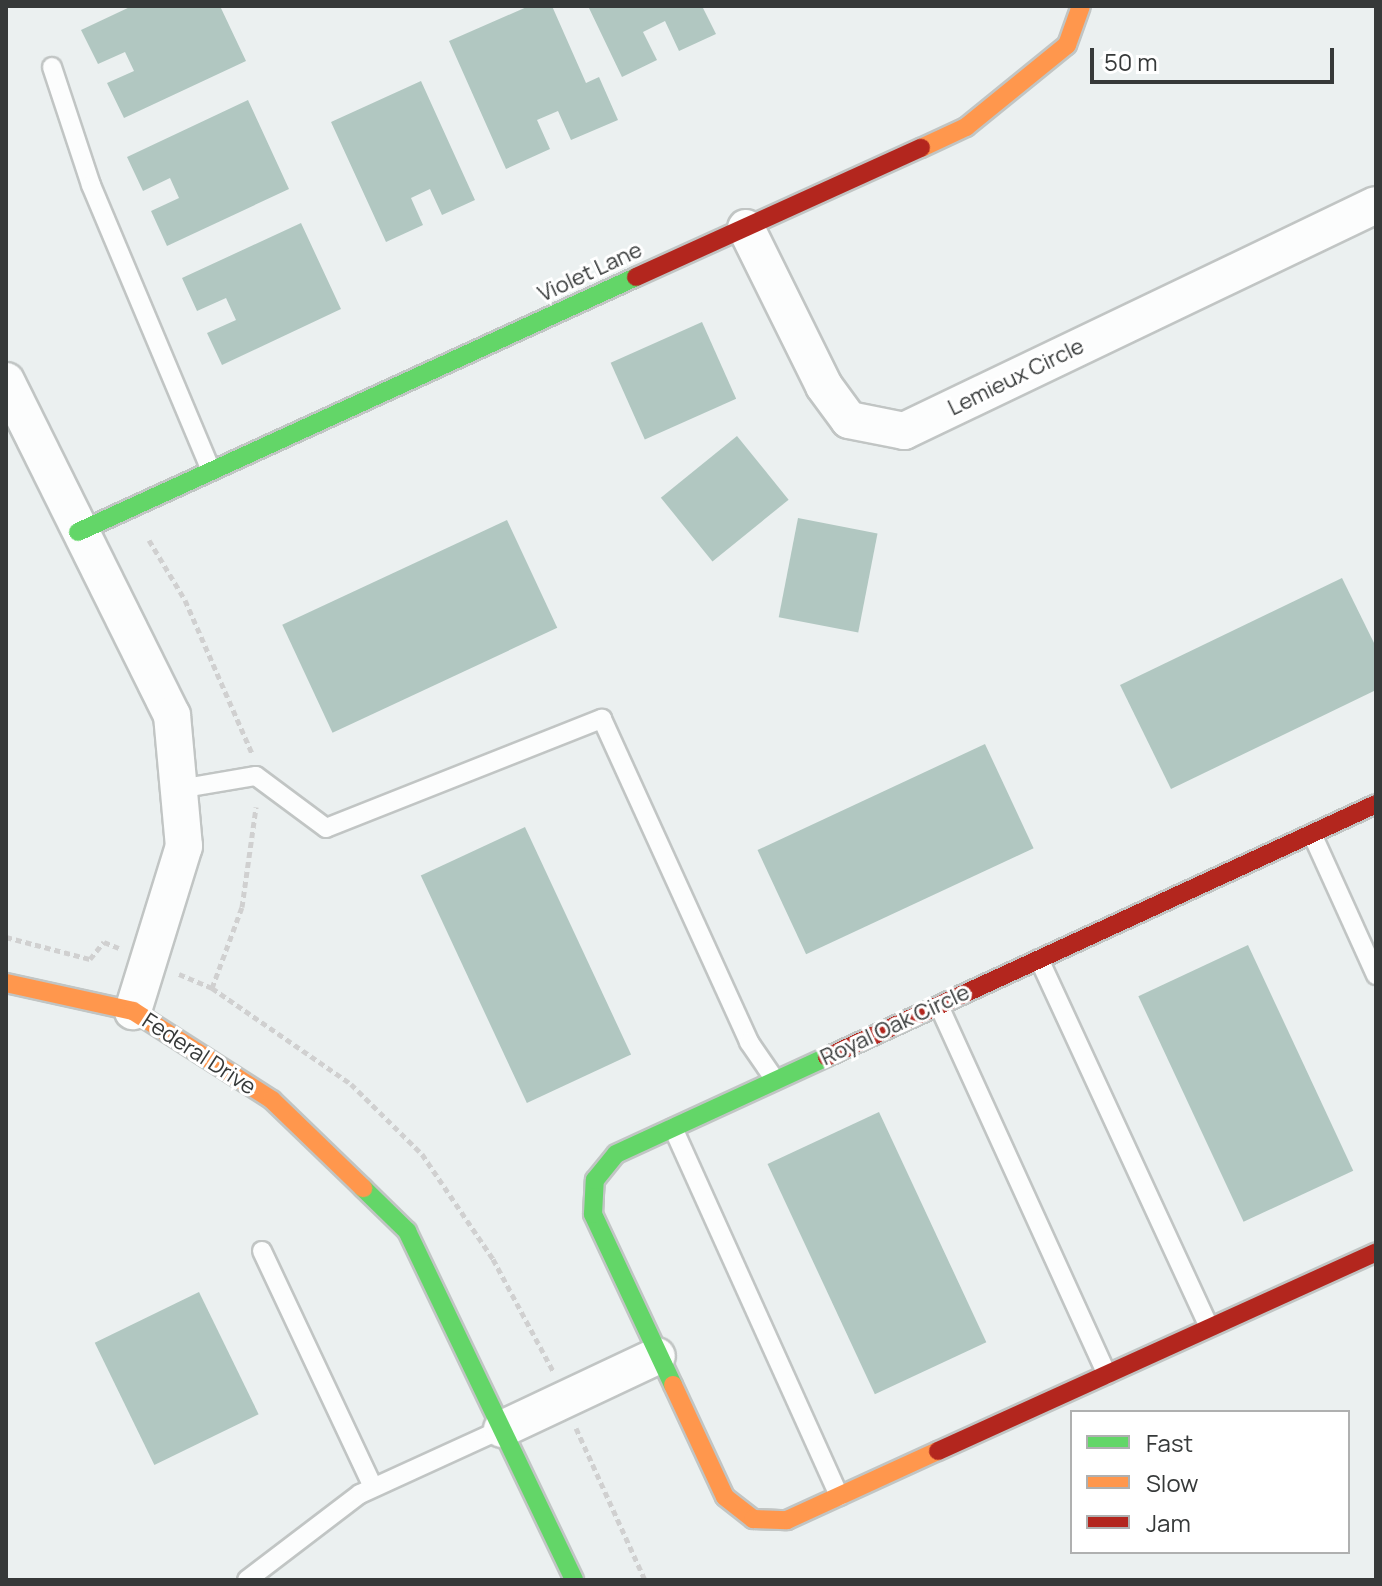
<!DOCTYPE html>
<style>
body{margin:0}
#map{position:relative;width:1382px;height:1586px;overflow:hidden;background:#ebf0f0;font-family:Manrope,sans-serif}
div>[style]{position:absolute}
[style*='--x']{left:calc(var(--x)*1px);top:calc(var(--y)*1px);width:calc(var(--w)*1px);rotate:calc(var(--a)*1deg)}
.building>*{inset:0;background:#b1c7c1;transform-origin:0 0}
.path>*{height:5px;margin-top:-2.5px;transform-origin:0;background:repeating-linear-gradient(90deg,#d0d0d0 0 6px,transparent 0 10px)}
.roads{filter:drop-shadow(2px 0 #c1c5c4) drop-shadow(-2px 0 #c1c5c4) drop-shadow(0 2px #c1c5c4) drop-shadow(0 -2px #c1c5c4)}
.lane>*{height:18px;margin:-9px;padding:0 9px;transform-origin:9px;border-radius:9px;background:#fcfdfd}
.street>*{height:36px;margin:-18px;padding:0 18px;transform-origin:18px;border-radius:18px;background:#fcfdfd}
.fast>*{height:18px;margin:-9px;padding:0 9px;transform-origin:9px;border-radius:9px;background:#63d668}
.slow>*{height:18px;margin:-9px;padding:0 9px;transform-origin:9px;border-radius:9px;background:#ff974d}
.jam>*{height:18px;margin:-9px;padding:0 9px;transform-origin:9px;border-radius:9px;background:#b3261e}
span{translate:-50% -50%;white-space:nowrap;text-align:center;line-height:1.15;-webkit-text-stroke:6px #fff;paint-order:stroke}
.street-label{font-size:22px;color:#363939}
.frame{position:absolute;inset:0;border:8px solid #363939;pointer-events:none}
.legend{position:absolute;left:1070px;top:1410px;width:280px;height:144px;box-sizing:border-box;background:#fff;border:2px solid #afb0b0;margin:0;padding:10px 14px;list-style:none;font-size:24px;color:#363939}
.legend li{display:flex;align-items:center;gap:16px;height:40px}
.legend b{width:40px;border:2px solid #afb0b0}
.scale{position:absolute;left:1090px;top:48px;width:244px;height:36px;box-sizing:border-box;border:4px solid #363939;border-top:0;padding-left:10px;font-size:24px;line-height:28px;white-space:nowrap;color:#363939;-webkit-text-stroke:6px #fff;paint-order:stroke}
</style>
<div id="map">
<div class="building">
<div style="clip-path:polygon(132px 6px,220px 6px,246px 61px,124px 118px,107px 83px,134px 71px,125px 52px,98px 64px,81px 30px)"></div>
<div style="clip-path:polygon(529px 6px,552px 6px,586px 83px,599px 77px,618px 120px,571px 140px,558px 111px,537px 120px,550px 149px,506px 169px,449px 41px)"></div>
<div style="clip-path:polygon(588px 6px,702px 6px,716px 34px,679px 51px,665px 21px,643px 32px,657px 60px,622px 77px)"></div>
<div style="clip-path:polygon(421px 81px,475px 200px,442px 215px,430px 189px,411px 198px,423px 225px,386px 242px,331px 122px)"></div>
<div style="clip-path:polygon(248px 100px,289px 189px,167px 246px,151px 211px,179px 198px,170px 178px,143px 191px,127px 157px)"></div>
<div style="clip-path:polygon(301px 223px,341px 309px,222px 365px,207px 333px,236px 320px,226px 298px,197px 311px,182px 278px)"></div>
<div style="left:702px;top:322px;width:84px;height:100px;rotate:66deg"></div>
<div style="left:737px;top:436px;width:82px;height:98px;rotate:51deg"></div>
<div style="left:798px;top:518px;width:81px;height:101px;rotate:11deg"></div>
<div style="left:507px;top:520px;width:119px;height:248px;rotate:65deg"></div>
<div style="clip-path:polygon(1342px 578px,1376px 647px,1376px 690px,1171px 789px,1120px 685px)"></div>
<div style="left:985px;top:744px;width:115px;height:251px;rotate:65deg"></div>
<div style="left:525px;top:827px;width:251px;height:115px;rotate:65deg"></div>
<div style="left:1248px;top:945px;width:249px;height:121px;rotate:65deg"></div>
<div style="left:879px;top:1112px;width:254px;height:123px;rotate:65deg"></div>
<div style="left:199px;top:1292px;width:136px;height:116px;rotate:64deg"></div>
</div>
<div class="path">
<div style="--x:149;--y:540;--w:70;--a:59"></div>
<div style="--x:185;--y:600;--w:167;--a:66.4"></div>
<div style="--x:6;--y:937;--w:87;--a:14.7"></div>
<div style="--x:90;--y:959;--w:22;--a:-51"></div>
<div style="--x:104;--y:942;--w:16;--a:22"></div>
<div style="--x:179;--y:974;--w:36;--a:23"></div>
<div style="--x:212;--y:988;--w:169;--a:34.6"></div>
<div style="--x:351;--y:1084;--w:100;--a:44.6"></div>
<div style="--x:422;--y:1154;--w:127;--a:55.9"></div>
<div style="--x:493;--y:1259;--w:127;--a:61.8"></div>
<div style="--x:212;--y:988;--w:86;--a:-69.7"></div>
<div style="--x:242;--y:907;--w:101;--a:-82"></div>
<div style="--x:576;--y:1428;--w:167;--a:65.6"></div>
</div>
<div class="roads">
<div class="lane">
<div style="--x:52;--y:67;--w:124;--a:71.7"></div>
<div style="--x:91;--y:185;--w:310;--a:67.2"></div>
<div style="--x:179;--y:789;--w:78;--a:-9.6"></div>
<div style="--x:256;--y:776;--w:87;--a:36.6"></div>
<div style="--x:326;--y:828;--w:297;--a:-21.6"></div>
<div style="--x:602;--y:719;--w:355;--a:65.5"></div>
<div style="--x:749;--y:1042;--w:46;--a:55.6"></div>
<div style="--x:1312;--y:834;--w:155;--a:65.6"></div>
<div style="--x:1039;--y:959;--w:405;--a:65.2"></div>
<div style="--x:939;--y:1006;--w:405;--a:65.5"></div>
<div style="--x:673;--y:1128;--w:404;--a:65.7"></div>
<div style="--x:262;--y:1251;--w:261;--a:64.8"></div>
<div style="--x:247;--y:1580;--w:142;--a:-37.3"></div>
<div style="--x:360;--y:1494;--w:156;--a:-24.6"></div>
</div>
<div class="street">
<div style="--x:746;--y:228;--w:176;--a:63.7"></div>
<div style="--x:824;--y:386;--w:42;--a:53.7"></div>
<div style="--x:849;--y:420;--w:56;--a:11.3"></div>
<div style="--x:904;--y:431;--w:523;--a:-25.59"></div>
<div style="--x:6;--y:381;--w:373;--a:63.6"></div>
<div style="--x:172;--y:715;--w:132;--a:84.8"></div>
<div style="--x:184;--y:846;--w:173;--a:107.2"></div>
<div style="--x:502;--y:1429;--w:171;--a:-25.2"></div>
</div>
<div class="fast">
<div style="--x:78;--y:532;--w:614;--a:-24.56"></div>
<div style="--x:363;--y:1188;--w:62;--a:44.3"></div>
<div style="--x:407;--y:1231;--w:387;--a:64.4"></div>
<div style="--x:673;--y:1385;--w:189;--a:-115.1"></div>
<div style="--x:593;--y:1214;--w:34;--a:-87"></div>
<div style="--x:595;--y:1180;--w:33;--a:-51"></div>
<div style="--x:616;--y:1154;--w:232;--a:-24.7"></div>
</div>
<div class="slow">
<div style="--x:921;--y:148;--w:50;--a:-25"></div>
<div style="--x:966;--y:127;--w:130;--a:-39.1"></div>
<div style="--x:1067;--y:45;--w:41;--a:-70.3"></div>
<div style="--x:6;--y:983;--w:130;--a:12.4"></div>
<div style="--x:133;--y:1011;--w:165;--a:32.6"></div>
<div style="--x:272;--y:1100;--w:127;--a:44"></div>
<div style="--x:673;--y:1385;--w:123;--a:65.1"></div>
<div style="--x:725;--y:1497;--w:36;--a:38"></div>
<div style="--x:753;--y:1519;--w:34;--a:2"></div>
<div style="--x:787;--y:1520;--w:166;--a:-24.6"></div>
</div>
<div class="jam">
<div style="--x:636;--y:277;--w:313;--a:-24.4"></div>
<div style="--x:827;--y:1057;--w:604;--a:-24.74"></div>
<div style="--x:938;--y:1451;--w:481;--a:-24.4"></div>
</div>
</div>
<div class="street-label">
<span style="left:590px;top:272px;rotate:-25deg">Violet Lane</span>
<span style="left:1016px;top:377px;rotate:-26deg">Lemieux Circle</span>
<span style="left:895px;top:1025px;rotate:-25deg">Royal Oak Circle</span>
<span style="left:199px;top:1054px;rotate:33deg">Federal Drive</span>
</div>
<div class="frame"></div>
<ul class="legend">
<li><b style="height:10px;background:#63d668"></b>Fast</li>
<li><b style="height:10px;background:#ff974d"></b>Slow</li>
<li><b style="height:10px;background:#b3261e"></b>Jam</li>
</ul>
<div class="scale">50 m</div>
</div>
